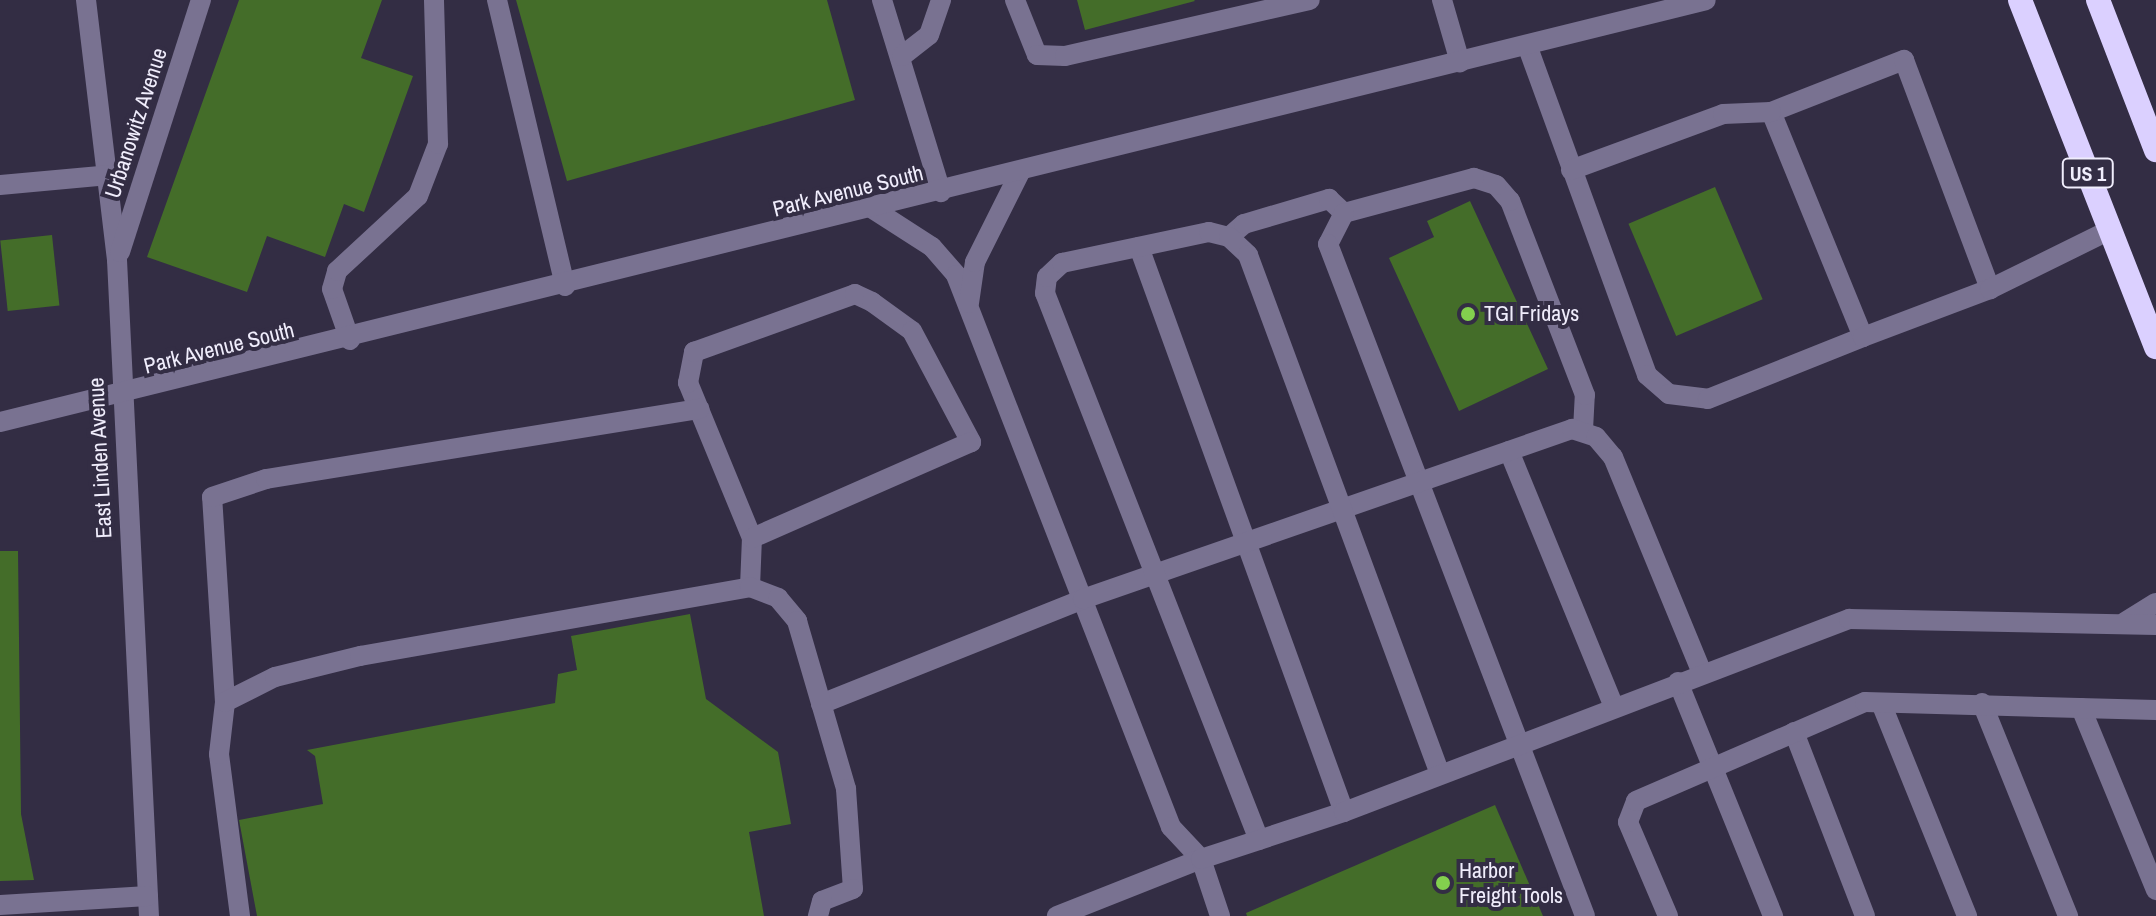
<!DOCTYPE html>
<style>
body{margin:0}
#map{position:relative;width:2156px;height:916px;overflow:hidden;background:#332d44;font-family:"Archivo Narrow",sans-serif}
div>[style]{position:absolute}
[style*='--x']{left:calc(var(--x)*1px);top:calc(var(--y)*1px);width:calc(var(--w)*1px);rotate:calc(var(--a)*1deg)}
.building>*{inset:0;background:#446d29;transform-origin:0 0}
.minor>*{height:20px;margin:-10px;padding:0 10px;transform-origin:10px;border-radius:10px;background:#797291}
.highway>*{height:24px;margin:-12px;padding:0 12px;transform-origin:12px;border-radius:12px;background:#dbd0ff}
.dots>*{width:22px;height:22px;translate:-50% -50%;box-sizing:border-box;border:4px solid #332d44;border-radius:50%}
span{translate:-50% -50%;white-space:nowrap;text-align:center;line-height:1.15;-webkit-text-stroke:8px #332d44;paint-order:stroke}
.shield-label span{padding:2px 6px;background:#332d44;border:2px solid;border-radius:6px;-webkit-text-stroke-width:0}
.shield-label{font-size:20px;color:#f0edfc;font-weight:700}
.street-label{font-size:22px;color:#f0edfc}
.poi-label{font-size:22px;color:#f0edfc}
.left{translate:0 -50%;text-align:left}
</style>
<div id="map">
<div class="building">
<div style="clip-path:polygon(239px 0,382px 0,361px 58px,413px 76px,364px 212px,344px 204px,325px 257px,267px 236px,247px 292px,147px 257px)"></div>
<div style="clip-path:polygon(516px 0,827px 0,855px 100px,567px 181px)"></div>
<div style="clip-path:polygon(1077px 0,1194px 0,1195px 1px,1085px 30px)"></div>
<div style="left:1715px;top:187px;width:122px;height:94px;rotate:67deg"></div>
<div style="clip-path:polygon(1470px 201px,1548px 369px,1459px 411px,1389px 258px,1434px 237px,1427px 221px)"></div>
<div style="left:52px;top:235px;width:71px;height:52px;rotate:84deg"></div>
<div style="clip-path:polygon(0 551px,18px 551px,21px 814px,34px 880px,0 881px)"></div>
<div style="clip-path:polygon(690px 614px,706px 699px,778px 752px,791px 824px,749px 832px,764px 916px,257px 916px,239px 820px,323px 804px,315px 756px,307px 750px,555px 703px,558px 674px,577px 670px,571px 636px)"></div>
<div style="clip-path:polygon(1495px 805px,1543px 916px,1247px 916px,1246px 913px)"></div>
</div>
<div class="minor">
<div style="--x:86;--y:0;--w:262;--a:83.2"></div>
<div style="--x:117;--y:260;--w:657;--a:87.21"></div>
<div style="--x:497;--y:0;--w:294;--a:76.6"></div>
<div style="--x:882;--y:0;--w:201;--a:72.9"></div>
<div style="--x:1015;--y:0;--w:59;--a:68.2"></div>
<div style="--x:1037;--y:55;--w:28;--a:2"></div>
<div style="--x:1065;--y:56;--w:251;--a:-12.9"></div>
<div style="--x:1442;--y:0;--w:65;--a:73.8"></div>
<div style="--x:1527;--y:45;--w:351;--a:70"></div>
<div style="--x:1647;--y:375;--w:29;--a:41"></div>
<div style="--x:1669;--y:394;--w:39;--a:7"></div>
<div style="--x:1708;--y:399;--w:167;--a:-21.8"></div>
<div style="--x:1863;--y:337;--w:243;--a:-112.2"></div>
<div style="--x:1771;--y:112;--w:143;--a:-21.4"></div>
<div style="--x:1904;--y:60;--w:245;--a:69.4"></div>
<div style="--x:902;--y:56;--w:34;--a:-38"></div>
<div style="--x:929;--y:35;--w:37;--a:-71"></div>
<div style="--x:1571;--y:170;--w:162;--a:-20.2"></div>
<div style="--x:1723;--y:114;--w:48;--a:-2.4"></div>
<div style="--x:0;--y:185;--w:109;--a:-5.2"></div>
<div style="--x:873;--y:209;--w:70;--a:32.8"></div>
<div style="--x:932;--y:247;--w:37;--a:49"></div>
<div style="--x:956;--y:275;--w:592;--a:68.72"></div>
<div style="--x:1171;--y:827;--w:44;--a:46.8"></div>
<div style="--x:1201;--y:859;--w:155;--a:158.4"></div>
<div style="--x:1229;--y:237;--w:20;--a:-41"></div>
<div style="--x:1244;--y:224;--w:89;--a:-16.4"></div>
<div style="--x:1329;--y:199;--w:21;--a:43"></div>
<div style="--x:1139;--y:247;--w:601;--a:70.06"></div>
<div style="--x:120;--y:252;--w:265;--a:-72.2"></div>
<div style="--x:969;--y:303;--w:41;--a:-81.7"></div>
<div style="--x:975;--y:262;--w:101;--a:-63.4"></div>
<div style="--x:1863;--y:337;--w:136;--a:-20.7"></div>
<div style="--x:1990;--y:289;--w:134;--a:-26.2"></div>
<div style="--x:350;--y:340;--w:54;--a:-109.4"></div>
<div style="--x:332;--y:289;--w:19;--a:-74"></div>
<div style="--x:337;--y:271;--w:110;--a:-42.8"></div>
<div style="--x:418;--y:196;--w:56;--a:-69"></div>
<div style="--x:438;--y:144;--w:144;--a:-91.6"></div>
<div style="--x:0;--y:422;--w:1757;--a:-13.89"></div>
<div style="--x:1583;--y:430;--w:35;--a:-87"></div>
<div style="--x:1585;--y:395;--w:208;--a:-111.1"></div>
<div style="--x:1510;--y:201;--w:21;--a:-131"></div>
<div style="--x:1496;--y:185;--w:23;--a:-162"></div>
<div style="--x:1474;--y:178;--w:135;--a:164.9"></div>
<div style="--x:1344;--y:213;--w:35;--a:117"></div>
<div style="--x:1328;--y:244;--w:719;--a:69.07"></div>
<div style="--x:1509;--y:451;--w:277;--a:67.7"></div>
<div style="--x:750;--y:587;--w:49;--a:-87.7"></div>
<div style="--x:752;--y:538;--w:168;--a:-112.4"></div>
<div style="--x:688;--y:383;--w:32;--a:-79"></div>
<div style="--x:694;--y:352;--w:171;--a:-19.8"></div>
<div style="--x:855;--y:294;--w:19;--a:25"></div>
<div style="--x:872;--y:302;--w:49;--a:35.9"></div>
<div style="--x:912;--y:331;--w:126;--a:62"></div>
<div style="--x:971;--y:442;--w:239;--a:156.3"></div>
<div style="--x:2125;--y:622;--w:36;--a:-32"></div>
<div style="--x:1678;--y:682;--w:253;--a:67.9"></div>
<div style="--x:225;--y:702;--w:205;--a:-93.6"></div>
<div style="--x:212;--y:497;--w:57;--a:-18.4"></div>
<div style="--x:266;--y:479;--w:439;--a:-9.2"></div>
<div style="--x:1881;--y:703;--w:230;--a:68"></div>
<div style="--x:1982;--y:703;--w:230;--a:68"></div>
<div style="--x:821;--y:704;--w:282;--a:-21.8"></div>
<div style="--x:1083;--y:599;--w:518;--a:-19.17"></div>
<div style="--x:1572;--y:429;--w:25;--a:18"></div>
<div style="--x:1596;--y:437;--w:26;--a:50"></div>
<div style="--x:1613;--y:457;--w:234;--a:67.6"></div>
<div style="--x:2081;--y:708;--w:197;--a:67.6"></div>
<div style="--x:1794;--y:732;--w:197;--a:68.9"></div>
<div style="--x:1259;--y:840;--w:587;--a:-111.37"></div>
<div style="--x:1045;--y:293;--w:16;--a:-83"></div>
<div style="--x:1047;--y:277;--w:21;--a:-43"></div>
<div style="--x:1062;--y:263;--w:150;--a:-11.9"></div>
<div style="--x:1209;--y:232;--w:21;--a:14"></div>
<div style="--x:1229;--y:237;--w:26;--a:43"></div>
<div style="--x:1248;--y:255;--w:553;--a:69.7"></div>
<div style="--x:0;--y:905;--w:148;--a:-3.5"></div>
<div style="--x:240;--y:916;--w:163;--a:-97.4"></div>
<div style="--x:219;--y:754;--w:52;--a:-83.4"></div>
<div style="--x:225;--y:702;--w:56;--a:-26.6"></div>
<div style="--x:275;--y:677;--w:88;--a:-13.9"></div>
<div style="--x:360;--y:656;--w:396;--a:-10"></div>
<div style="--x:750;--y:587;--w:30;--a:21"></div>
<div style="--x:778;--y:598;--w:30;--a:50"></div>
<div style="--x:797;--y:621;--w:175;--a:73.7"></div>
<div style="--x:846;--y:789;--w:100;--a:86"></div>
<div style="--x:853;--y:889;--w:33;--a:159"></div>
<div style="--x:822;--y:901;--w:16;--a:105"></div>
<div style="--x:1220;--y:916;--w:60;--a:-108.4"></div>
<div style="--x:1201;--y:859;--w:151;--a:-18.2"></div>
<div style="--x:1344;--y:812;--w:541;--a:-20.92"></div>
<div style="--x:1849;--y:619;--w:307;--a:1.1"></div>
<div style="--x:1668;--y:916;--w:102;--a:-113.1"></div>
<div style="--x:1628;--y:822;--w:22;--a:-69"></div>
<div style="--x:1636;--y:801;--w:249;--a:-23.4"></div>
<div style="--x:1865;--y:702;--w:291;--a:1.6"></div>
</div>
<div class="highway">
<div style="--x:2020;--y:0;--w:373;--a:68.6"></div>
<div style="--x:2098;--y:0;--w:161;--a:68.9"></div>
</div>
<div class="dots">
<div style="left:1468px;top:314px;background:#83d04e"></div>
<div style="left:1443px;top:883px;background:#83d04e"></div>
</div>
<div class="shield-label">
<span style="left:2088px;top:173px">US 1</span>
</div>
<div class="street-label">
<span style="left:136px;top:123px;rotate:-72deg">Urbanowitz Avenue</span>
<span style="left:848px;top:191px;rotate:-14deg">Park Avenue South</span>
<span style="left:219px;top:348px;rotate:-14deg">Park Avenue South</span>
<span style="left:100px;top:458px;rotate:-93deg">East Linden Avenue</span>
</div>
<div class="poi-label">
<span class="left" style="left:1484px;top:314px">TGI Fridays</span>
<span class="left" style="left:1459px;top:883px">Harbor<br>Freight Tools</span>
</div>
</div>
